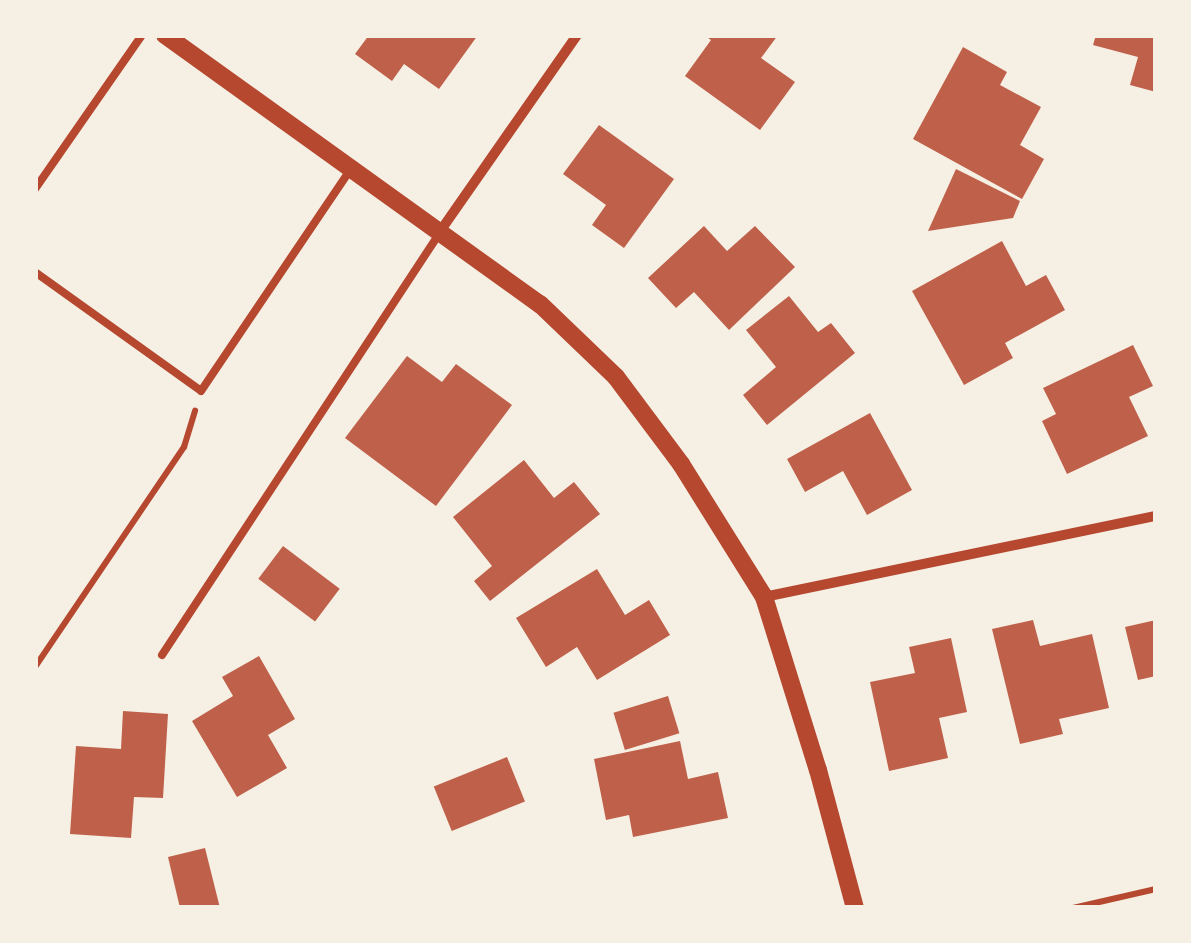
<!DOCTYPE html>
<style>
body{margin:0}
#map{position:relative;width:1191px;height:943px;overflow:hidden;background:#f6efe4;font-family:"Sofia Sans Condensed",sans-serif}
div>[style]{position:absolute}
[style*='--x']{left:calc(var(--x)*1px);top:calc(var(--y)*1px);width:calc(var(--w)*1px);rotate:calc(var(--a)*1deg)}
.building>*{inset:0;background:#bf614a;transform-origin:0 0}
.path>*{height:6px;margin:-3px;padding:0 3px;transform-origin:3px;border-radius:3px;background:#b5482f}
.service>*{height:8px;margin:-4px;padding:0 4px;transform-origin:4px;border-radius:4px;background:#b5482f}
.minor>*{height:10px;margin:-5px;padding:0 5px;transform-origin:5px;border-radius:5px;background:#b5482f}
.tertiary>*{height:18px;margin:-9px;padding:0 9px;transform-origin:9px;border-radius:9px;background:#b5482f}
span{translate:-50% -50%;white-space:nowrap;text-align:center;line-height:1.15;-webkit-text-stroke:8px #f6efe4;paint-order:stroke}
.frame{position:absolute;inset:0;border:38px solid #f6efe4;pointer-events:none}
</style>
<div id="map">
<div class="building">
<div style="clip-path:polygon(369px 35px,478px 35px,439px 89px,404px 64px,392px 81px,355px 54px)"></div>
<div style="clip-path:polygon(704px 35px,778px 35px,761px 58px,795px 82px,760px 130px,685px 76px,711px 40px)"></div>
<div style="clip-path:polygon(1096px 35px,1156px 35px,1156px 92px,1130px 85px,1138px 57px,1093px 45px)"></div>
<div style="clip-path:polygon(963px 47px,1007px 72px,1000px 85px,1041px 107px,1020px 145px,1044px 159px,1022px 199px,913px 139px)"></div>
<div style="clip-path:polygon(599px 125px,674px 179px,624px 248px,592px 225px,606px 205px,563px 174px)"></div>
<div style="clip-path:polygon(956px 169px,1020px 201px,1013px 218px,928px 231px)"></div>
<div style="clip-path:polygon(704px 226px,727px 251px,755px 226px,795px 267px,729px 330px,694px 292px,676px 308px,648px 278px)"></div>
<div style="clip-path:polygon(1002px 241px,1026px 286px,1046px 275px,1065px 310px,1005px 343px,1013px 358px,964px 385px,912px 291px)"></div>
<div style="clip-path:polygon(789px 296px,818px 332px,831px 323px,855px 353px,767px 425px,743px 395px,776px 367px,746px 330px)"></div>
<div style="clip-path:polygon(1133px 345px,1153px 386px,1129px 397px,1148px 436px,1067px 474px,1042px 421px,1056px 414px,1043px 388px)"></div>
<div style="clip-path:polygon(407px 356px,442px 382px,456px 364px,512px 405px,436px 506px,345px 438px)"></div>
<div style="clip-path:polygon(870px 413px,912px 490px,867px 515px,843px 471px,805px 492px,787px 459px)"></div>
<div style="clip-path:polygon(524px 460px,554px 498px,574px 482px,600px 514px,490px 601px,474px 581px,492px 566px,453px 517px)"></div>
<div style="left:283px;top:546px;width:71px;height:41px;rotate:37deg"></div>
<div style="clip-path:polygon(597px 569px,625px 615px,649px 600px,670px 635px,597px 680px,577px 647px,546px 667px,516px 618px)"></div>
<div style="clip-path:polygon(1033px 620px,1040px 646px,1092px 634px,1109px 708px,1059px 719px,1063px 734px,1020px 744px,992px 629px)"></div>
<div style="clip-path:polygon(1156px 620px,1156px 676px,1138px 680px,1125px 627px)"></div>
<div style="clip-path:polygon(951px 638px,967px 712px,939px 718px,948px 758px,889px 771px,870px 682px,915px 673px,909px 647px)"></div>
<div style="clip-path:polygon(259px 656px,295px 719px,268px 735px,287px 768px,237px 797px,192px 721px,233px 696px,222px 677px)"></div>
<div style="left:668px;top:696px;width:39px;height:57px;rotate:73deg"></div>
<div style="clip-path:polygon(123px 711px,168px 714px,163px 798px,134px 797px,131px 838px,70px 834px,76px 746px,121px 749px)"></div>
<div style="clip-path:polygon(680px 741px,688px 779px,718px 772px,728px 818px,633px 837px,629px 815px,606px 820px,594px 759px)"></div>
<div style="left:507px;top:757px;width:48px;height:79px;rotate:68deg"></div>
<div style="clip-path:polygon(205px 848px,220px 908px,180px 908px,168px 857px)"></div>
</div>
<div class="path">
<div style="--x:35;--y:667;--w:266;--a:-55.9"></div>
<div style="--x:184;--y:447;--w:38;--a:-73"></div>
<div style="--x:1073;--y:908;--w:85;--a:-12.9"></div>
</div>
<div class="service">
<div style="--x:35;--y:189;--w:188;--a:-55.2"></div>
<div style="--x:35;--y:272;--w:204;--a:35.6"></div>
<div style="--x:201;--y:391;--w:267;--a:-56"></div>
<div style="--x:162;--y:655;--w:504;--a:-56.66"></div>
</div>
<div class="minor">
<div style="--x:441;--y:230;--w:238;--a:-55.1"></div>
<div style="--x:764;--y:597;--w:400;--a:-11.7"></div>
</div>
<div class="tertiary">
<div style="--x:165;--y:35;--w:462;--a:35.7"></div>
<div style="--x:540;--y:304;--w:105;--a:43.8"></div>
<div style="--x:616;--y:377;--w:109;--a:53.2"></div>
<div style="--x:681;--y:464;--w:157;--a:58"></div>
<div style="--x:764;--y:597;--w:181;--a:72.7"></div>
<div style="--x:818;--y:770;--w:143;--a:75"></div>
</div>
<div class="frame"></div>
</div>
